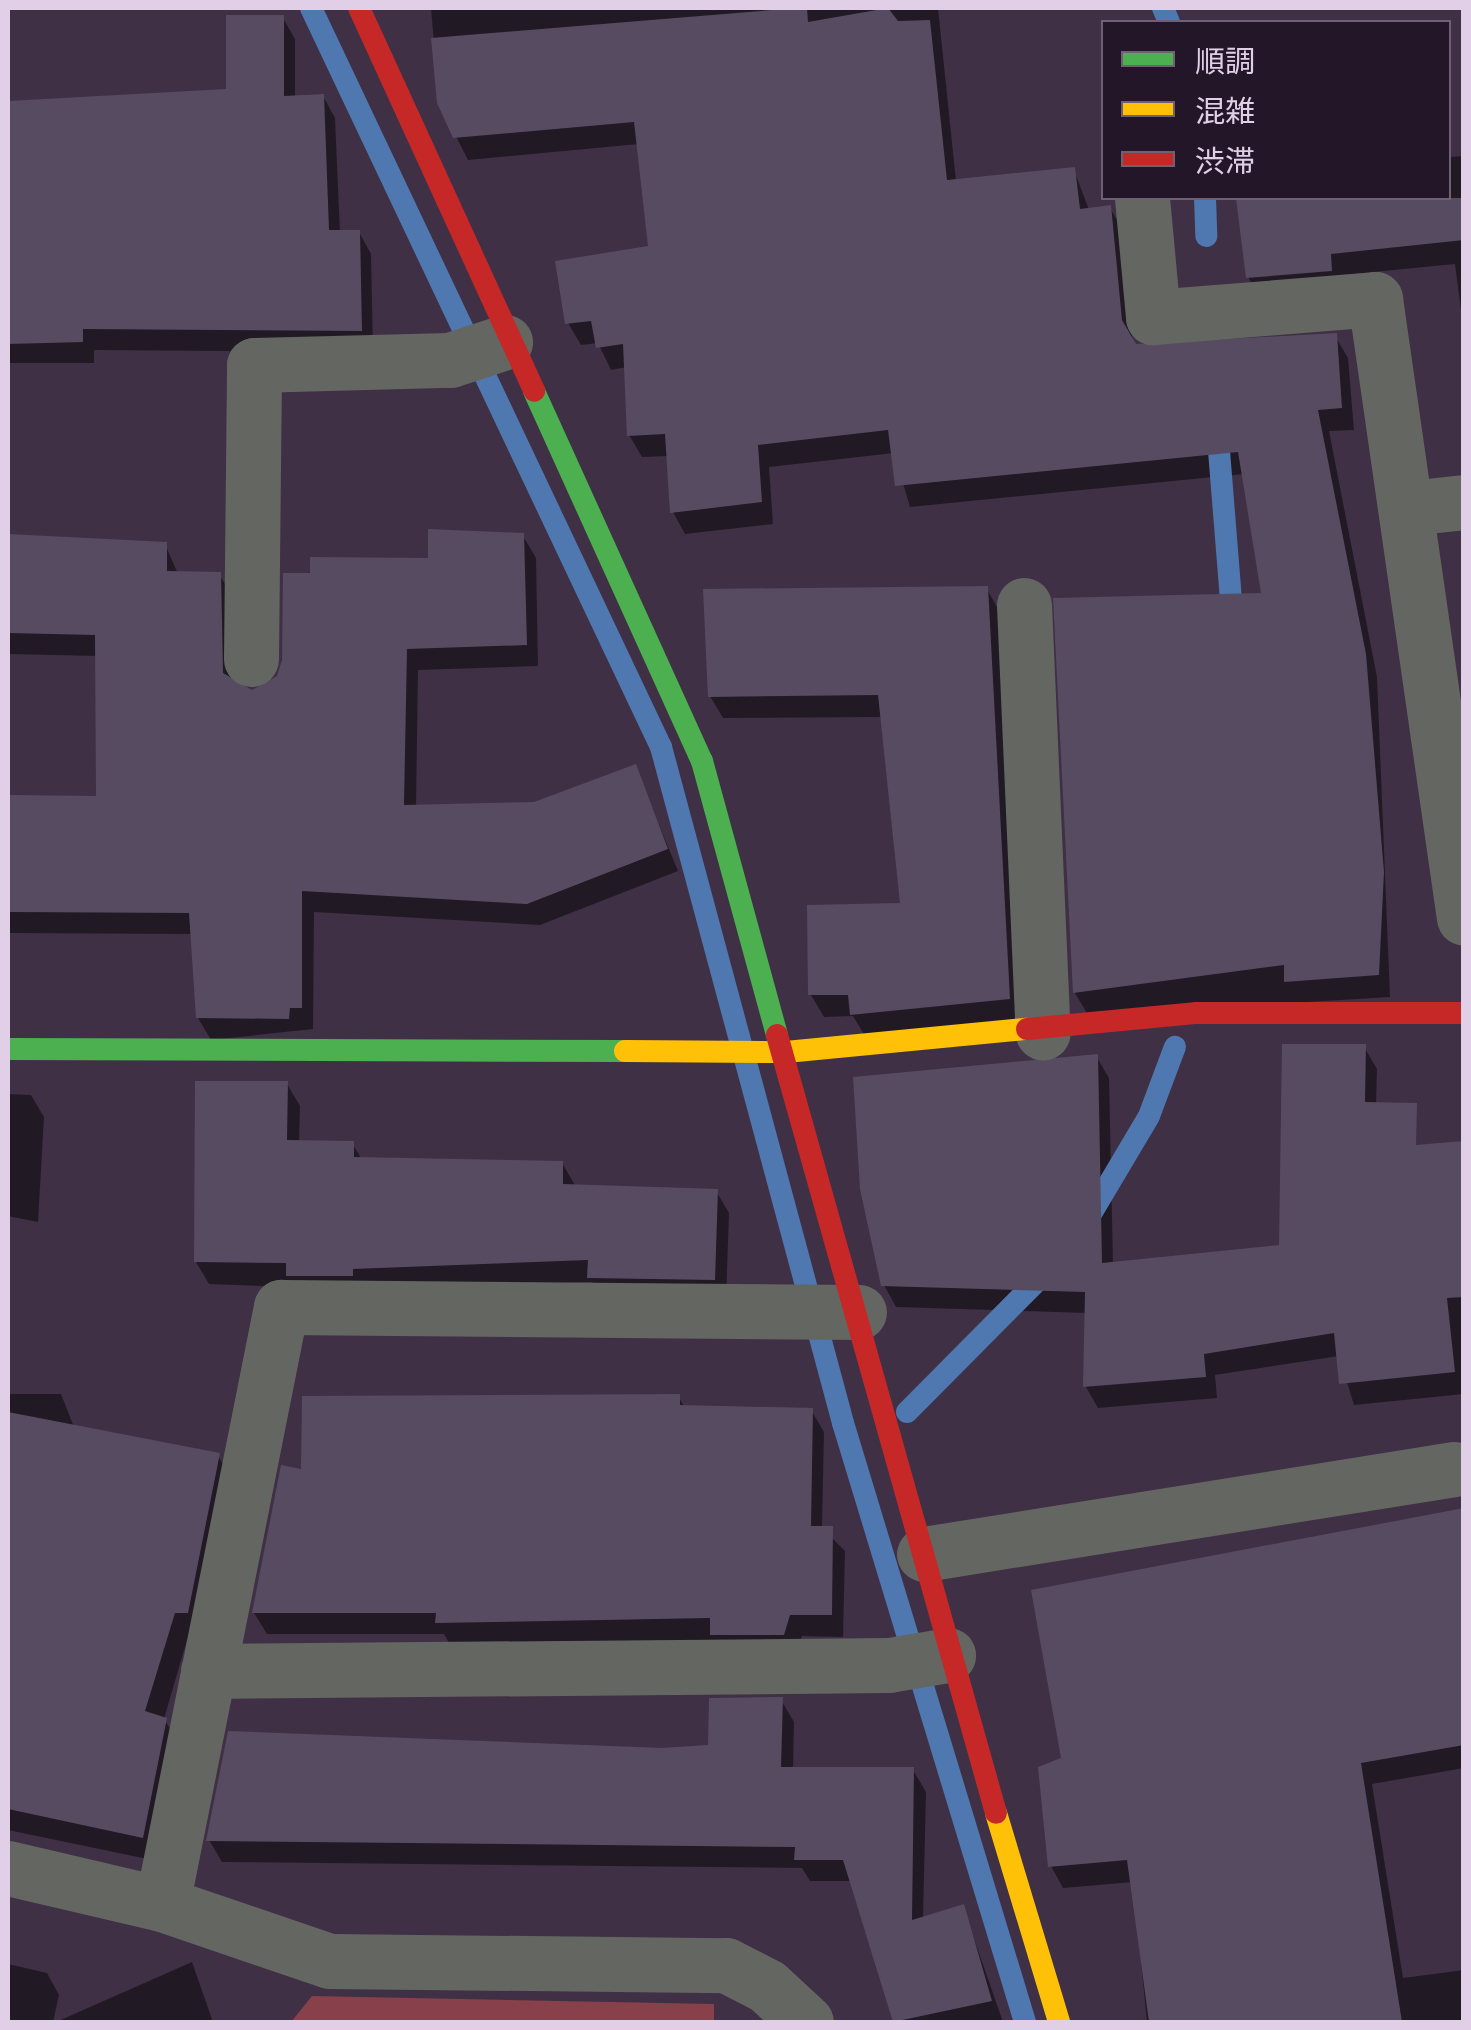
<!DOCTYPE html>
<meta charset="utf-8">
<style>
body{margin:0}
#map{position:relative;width:1471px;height:2030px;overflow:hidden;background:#3f3045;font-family:Signika,"Noto Sans JP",sans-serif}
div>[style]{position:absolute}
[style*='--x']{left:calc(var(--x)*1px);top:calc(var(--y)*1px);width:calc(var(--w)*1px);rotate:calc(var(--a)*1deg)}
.forest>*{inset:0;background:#88414a}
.shadow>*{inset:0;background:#0007}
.stream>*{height:22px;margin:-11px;padding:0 11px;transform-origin:11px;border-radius:11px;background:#4f77b0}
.building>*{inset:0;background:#574b62}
.street>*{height:55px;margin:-27.5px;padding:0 27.5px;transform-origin:27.5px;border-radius:27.5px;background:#646662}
.fast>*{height:22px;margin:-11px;padding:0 11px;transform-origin:11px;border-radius:11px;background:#4caf50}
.slow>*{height:22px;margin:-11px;padding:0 11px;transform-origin:11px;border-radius:11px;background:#ffc107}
.jam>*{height:22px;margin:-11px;padding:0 11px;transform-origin:11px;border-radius:11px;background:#c62828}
span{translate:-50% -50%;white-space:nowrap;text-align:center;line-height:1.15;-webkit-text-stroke:8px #231628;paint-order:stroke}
.frame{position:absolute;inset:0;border:10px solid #e0cfe7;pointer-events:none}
.legend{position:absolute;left:1101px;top:20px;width:350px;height:180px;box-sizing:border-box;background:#231628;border:2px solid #6f6074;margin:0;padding:12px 18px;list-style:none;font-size:30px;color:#e0cfe7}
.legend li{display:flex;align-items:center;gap:20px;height:50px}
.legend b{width:50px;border:2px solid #6f6074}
</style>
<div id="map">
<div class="forest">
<div style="clip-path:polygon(312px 1996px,714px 2004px,714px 2022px,291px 2022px)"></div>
</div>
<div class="shadow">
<div style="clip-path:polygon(431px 8px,938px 8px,956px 181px,1074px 170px,1089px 210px,1110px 208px,1123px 230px,1133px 346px,1335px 336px,1348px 358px,1354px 430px,1329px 431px,1377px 677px,1390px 997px,1088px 1015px,1075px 993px,1264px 595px,1244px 474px,910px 507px,894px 453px,769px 467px,773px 524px,685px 534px,673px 512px,669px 456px,642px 457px,629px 435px,627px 367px,611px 370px,598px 343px,581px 345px,568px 323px,650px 248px,639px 144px,468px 160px,439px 103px)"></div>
<div style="clip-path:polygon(283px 18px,295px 39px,295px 98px,323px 96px,335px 118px,340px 233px,359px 232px,371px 254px,373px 352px,94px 350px,94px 363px,8px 363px,8px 104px,228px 91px)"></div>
<div style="clip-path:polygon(1464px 156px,1464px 333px,1455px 264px,1342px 275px,1261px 299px,1248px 277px,1239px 198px,1448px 198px,1448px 157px)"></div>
<div style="clip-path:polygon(523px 536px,536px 558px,538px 666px,418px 670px,416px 807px,535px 805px,635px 767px,678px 871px,540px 925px,314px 912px,313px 1029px,211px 1040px,198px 1018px,193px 934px,8px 933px,8px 798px,99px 798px,98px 656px,8px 654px,8px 539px,165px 544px,178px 574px,219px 574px,232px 596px,231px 684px,250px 693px,281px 676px,286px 575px,431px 560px)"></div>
<div style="clip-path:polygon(987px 589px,999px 611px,1021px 1021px,865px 1036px,853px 1016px,824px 1017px,811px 995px,903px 905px,883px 717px,723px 718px,710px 696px)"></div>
<div style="clip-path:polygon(1364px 1047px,1377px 1069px,1376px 1105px,1408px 1167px,1464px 1144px,1464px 1394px,1354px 1405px,1339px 1356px,1215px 1375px,1217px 1398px,1098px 1408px,1086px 1387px,1087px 1313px,896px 1307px,884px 1285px,1096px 1056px,1109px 1078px,1113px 1264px,1281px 1247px)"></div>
<div style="clip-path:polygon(287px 1084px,300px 1106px,299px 1143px,352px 1143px,362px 1160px,562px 1163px,575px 1185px,716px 1191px,729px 1213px,726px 1301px,602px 1299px,592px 1282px,365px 1290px,209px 1284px,196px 1262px)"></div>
<div style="clip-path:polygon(8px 1094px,31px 1095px,44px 1117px,38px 1222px,8px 1216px)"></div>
<div style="clip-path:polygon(8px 1394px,61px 1394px,74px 1427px,218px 1456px,233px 1481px,164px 1719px,180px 1745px,157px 1861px,8px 1830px)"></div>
<div style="clip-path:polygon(678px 1396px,685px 1408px,811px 1410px,824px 1432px,822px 1528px,845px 1551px,843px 1637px,802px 1636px,796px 1655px,450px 1645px,444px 1634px,267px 1634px,254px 1613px,304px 1472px)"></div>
<div style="clip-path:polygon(1464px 1511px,1464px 1768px,1372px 1784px,1403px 1978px,1464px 1970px,1464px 2022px,1147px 2022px,1133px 1882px,1063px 1888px,1051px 1866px,1064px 1759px)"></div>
<div style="clip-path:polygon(781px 1700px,794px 1722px,793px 1769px,913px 1770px,926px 1792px,923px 1919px,963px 1907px,1003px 2022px,895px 2022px,852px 1881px,810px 1881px,802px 1868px,222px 1862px,209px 1840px,710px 1747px)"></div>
<div style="clip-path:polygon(192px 1962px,213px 2022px,56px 2022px)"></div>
<div style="clip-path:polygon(8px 1964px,47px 1973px,59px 1995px,53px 2022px,8px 2022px)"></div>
</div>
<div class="stream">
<div style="--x:311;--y:8;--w:818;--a:64.66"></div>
<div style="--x:661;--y:747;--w:700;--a:74.93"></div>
<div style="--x:843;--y:1423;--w:626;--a:73.1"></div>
<div style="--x:1163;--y:8;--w:15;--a:67"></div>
<div style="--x:1205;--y:198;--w:38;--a:88"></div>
<div style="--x:1217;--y:426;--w:199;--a:85.4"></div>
<div style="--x:1082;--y:1229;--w:131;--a:-59.3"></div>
<div style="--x:1149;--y:1116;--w:74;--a:-69.4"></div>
<div style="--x:907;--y:1412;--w:202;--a:-45.2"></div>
</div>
<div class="building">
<div style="clip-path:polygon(796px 8px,807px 8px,808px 22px,888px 8px,898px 21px,930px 20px,947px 180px,1075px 167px,1080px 209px,1111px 205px,1122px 320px,1136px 344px,1337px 333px,1342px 408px,1318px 410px,1366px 654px,1384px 872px,1379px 975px,1284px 982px,1284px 965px,1073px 993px,1053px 598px,1261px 593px,1238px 452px,895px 486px,888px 430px,758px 445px,762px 502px,670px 513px,665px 434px,627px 436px,623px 344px,596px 348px,591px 321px,565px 324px,555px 261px,648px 246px,634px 122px,453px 138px,437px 103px,431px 38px)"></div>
<div style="clip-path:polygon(226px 15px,284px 15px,284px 96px,324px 94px,329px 230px,360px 230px,362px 331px,83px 329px,83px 342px,8px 344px,8px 101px,226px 89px)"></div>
<div style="clip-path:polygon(1236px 198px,1464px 198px,1464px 240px,1331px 254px,1332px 271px,1246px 278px)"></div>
<div style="clip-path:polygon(428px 529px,524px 533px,527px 645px,407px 649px,404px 805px,534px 802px,636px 764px,668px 849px,527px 904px,302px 891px,302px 1008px,290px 1008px,289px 1019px,196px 1018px,189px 913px,8px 912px,8px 795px,96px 796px,95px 635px,8px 633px,8px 534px,167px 542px,167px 571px,221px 572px,223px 673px,252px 690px,277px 676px,282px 660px,283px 573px,310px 573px,310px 557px,428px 558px)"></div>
<div style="clip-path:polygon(988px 586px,1010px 999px,850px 1015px,848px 995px,808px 995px,807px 905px,900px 903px,878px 695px,708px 697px,703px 589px)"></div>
<div style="clip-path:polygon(1282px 1044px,1366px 1044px,1365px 1102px,1417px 1103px,1416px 1145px,1464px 1141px,1464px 1297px,1447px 1298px,1455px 1372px,1339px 1384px,1334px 1333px,1204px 1354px,1206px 1377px,1083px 1387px,1085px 1292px,881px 1286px,860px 1189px,853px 1077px,1098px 1054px,1102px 1263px,1279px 1245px)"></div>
<div style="clip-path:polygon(195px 1081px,288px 1081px,287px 1140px,354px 1141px,354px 1157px,563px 1161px,563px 1184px,718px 1189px,715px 1280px,587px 1278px,588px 1260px,353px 1269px,353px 1276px,286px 1276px,286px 1263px,194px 1262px)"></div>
<div style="clip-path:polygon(680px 1394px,680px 1405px,813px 1408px,811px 1526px,833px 1526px,832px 1615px,790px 1615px,784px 1635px,710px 1635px,710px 1618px,435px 1623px,436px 1613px,252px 1613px,281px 1465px,301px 1469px,302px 1396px)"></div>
<div style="clip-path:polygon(8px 1412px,220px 1453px,188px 1613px,175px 1613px,145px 1711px,167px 1718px,143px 1838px,8px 1809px)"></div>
<div style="clip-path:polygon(1464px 1508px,1464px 1745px,1361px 1763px,1402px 2022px,1149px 2022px,1127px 1860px,1048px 1867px,1038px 1767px,1061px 1758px,1031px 1590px)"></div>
<div style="clip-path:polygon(783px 1697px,781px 1767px,914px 1767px,912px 1920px,964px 1904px,992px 2001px,893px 2022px,843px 1860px,794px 1860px,795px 1847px,206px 1841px,228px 1731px,662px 1748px,708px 1745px,709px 1698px)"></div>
</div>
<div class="street">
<div style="--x:1142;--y:198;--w:120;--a:84.7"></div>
<div style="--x:1153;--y:317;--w:223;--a:-4.6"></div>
<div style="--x:1375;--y:299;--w:625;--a:81.82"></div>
<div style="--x:1408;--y:508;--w:56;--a:-6.1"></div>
<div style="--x:1024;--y:605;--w:428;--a:87.5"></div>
<div style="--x:251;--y:659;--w:294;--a:-89.4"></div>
<div style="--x:254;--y:365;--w:196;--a:-1.5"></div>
<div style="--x:450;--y:360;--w:58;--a:-18.1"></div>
<div style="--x:924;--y:1554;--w:537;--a:-9.11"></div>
<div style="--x:208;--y:1671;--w:681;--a:-0.5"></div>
<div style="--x:889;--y:1665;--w:60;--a:-9.6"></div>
<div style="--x:8;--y:1868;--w:158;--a:13.2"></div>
<div style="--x:162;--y:1904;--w:176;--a:18.8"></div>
<div style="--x:329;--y:1961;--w:397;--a:0.6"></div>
<div style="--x:726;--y:1965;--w:46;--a:27.1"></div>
<div style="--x:767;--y:1986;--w:53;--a:42.7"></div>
<div style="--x:162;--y:1904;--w:609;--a:-78.73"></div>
<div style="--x:281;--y:1307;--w:578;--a:0.5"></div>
</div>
<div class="fast">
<div style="--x:534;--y:391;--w:406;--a:65.6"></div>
<div style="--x:702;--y:761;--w:284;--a:74.7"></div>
<div style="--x:8;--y:1049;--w:617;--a:0.19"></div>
</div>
<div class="slow">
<div style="--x:625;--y:1051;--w:161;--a:0.4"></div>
<div style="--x:786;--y:1052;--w:242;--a:-5.5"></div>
<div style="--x:996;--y:1813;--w:218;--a:73.2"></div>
</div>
<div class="jam">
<div style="--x:359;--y:8;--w:421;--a:65.4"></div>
<div style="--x:1027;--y:1029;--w:171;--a:-5.4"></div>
<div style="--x:1197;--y:1013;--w:267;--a:0"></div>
<div style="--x:777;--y:1035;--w:808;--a:74.28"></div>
</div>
<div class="frame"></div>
<ul class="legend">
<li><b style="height:12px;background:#4caf50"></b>順調</li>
<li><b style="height:12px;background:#ffc107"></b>混雑</li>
<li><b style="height:12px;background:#c62828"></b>渋滞</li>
</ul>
</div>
